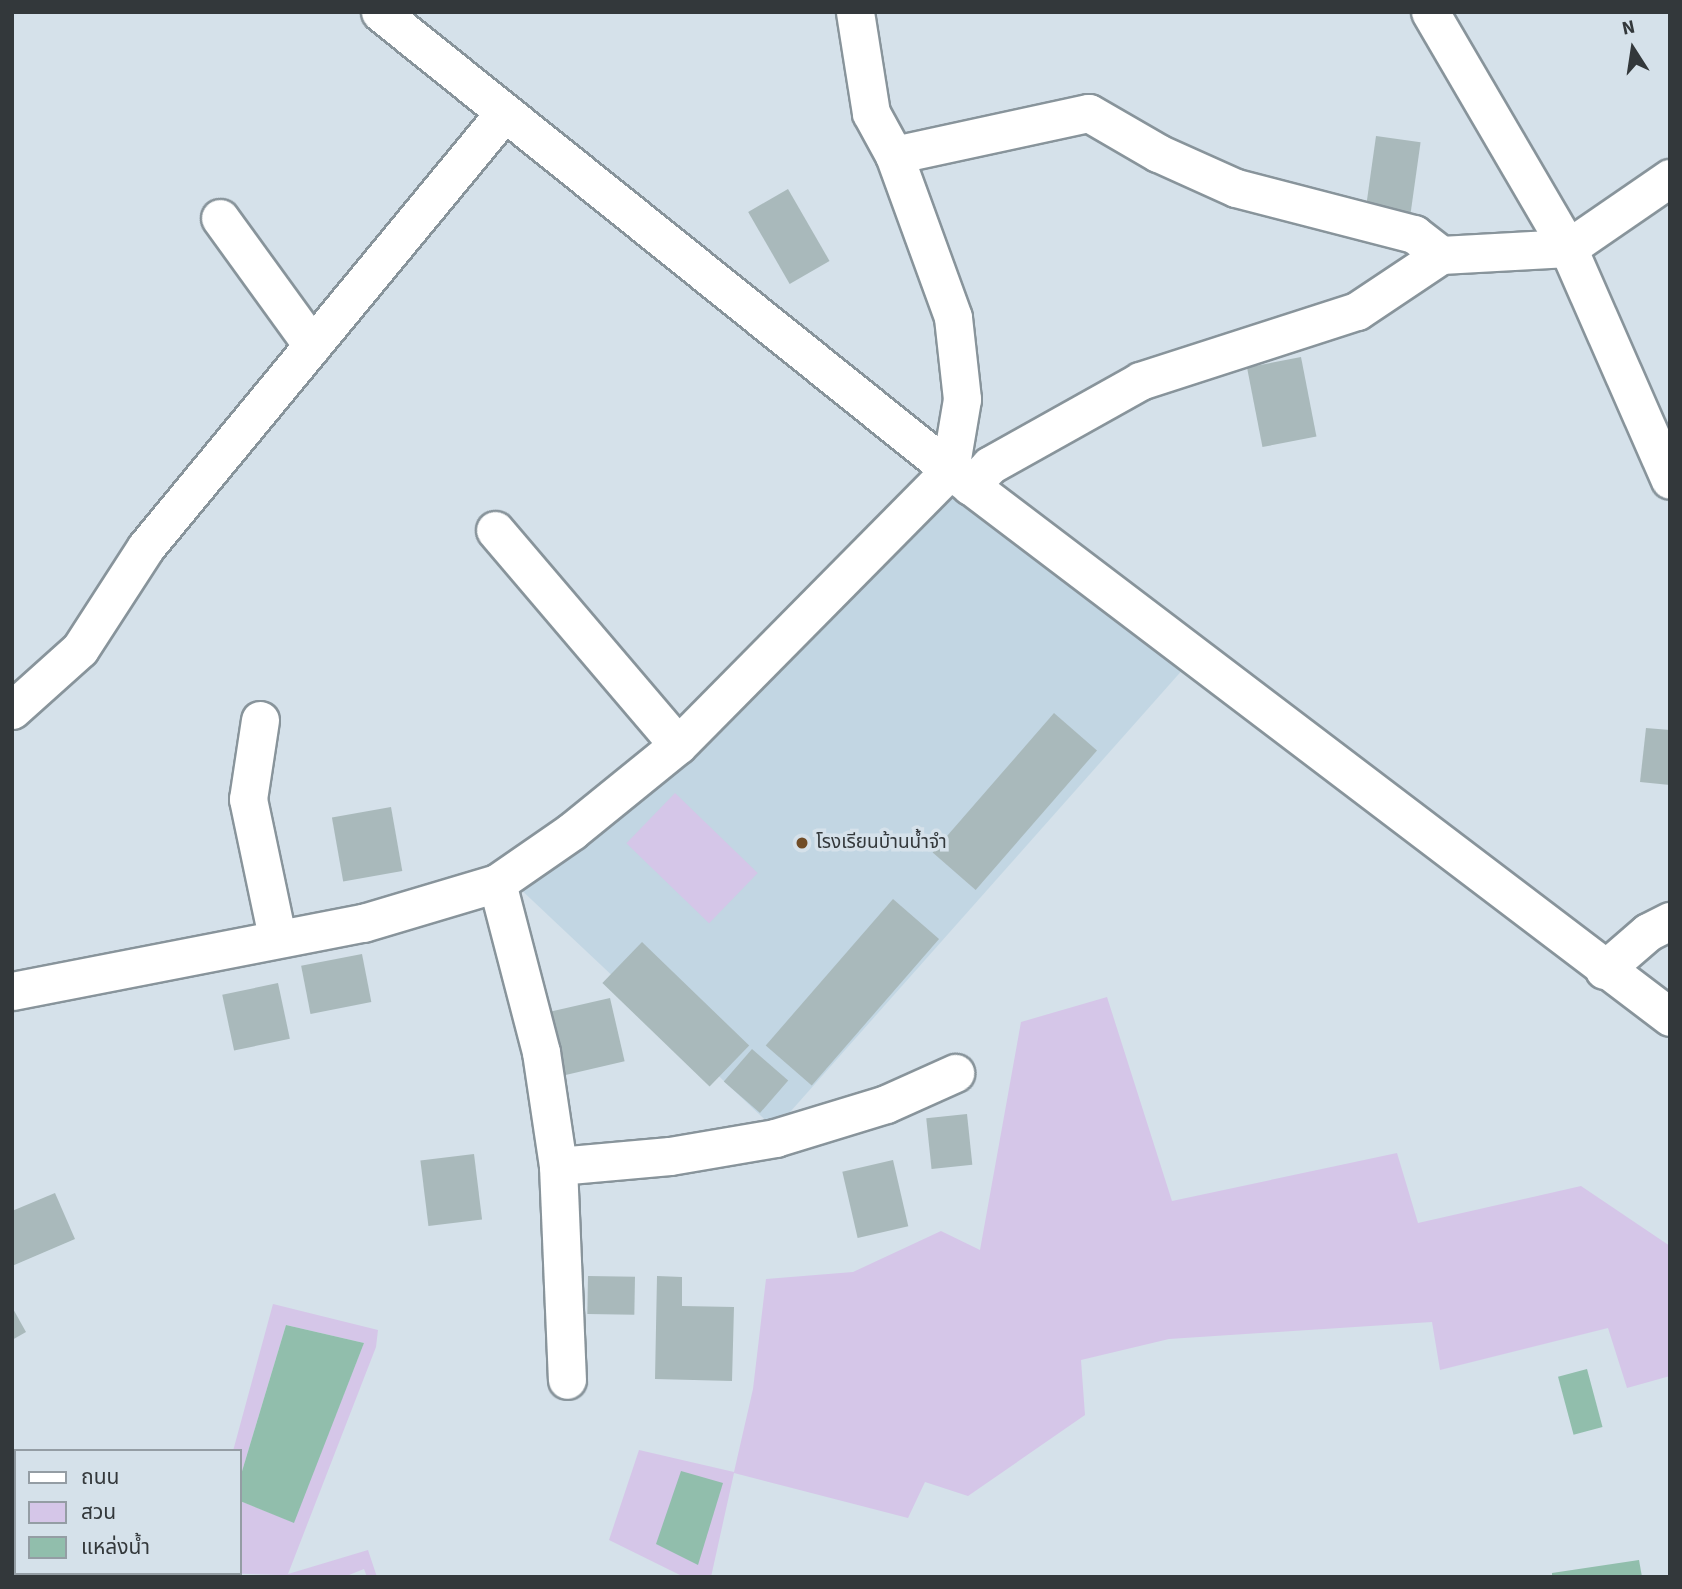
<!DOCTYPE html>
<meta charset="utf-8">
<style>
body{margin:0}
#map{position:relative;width:1682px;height:1589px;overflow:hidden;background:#d5e1ea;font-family:"Source Sans 3","Noto Sans Thai",sans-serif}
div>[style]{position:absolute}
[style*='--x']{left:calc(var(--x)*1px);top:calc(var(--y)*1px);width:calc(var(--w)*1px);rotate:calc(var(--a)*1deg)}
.built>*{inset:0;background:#c2d6e3}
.green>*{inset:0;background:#d5c6e8;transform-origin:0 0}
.water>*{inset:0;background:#91beac;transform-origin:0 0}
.building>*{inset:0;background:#a9b9bb;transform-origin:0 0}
.roads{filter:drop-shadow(2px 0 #88949b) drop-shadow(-2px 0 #88949b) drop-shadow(0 2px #88949b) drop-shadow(0 -2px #88949b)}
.minor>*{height:37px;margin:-18.5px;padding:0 18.5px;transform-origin:18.5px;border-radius:18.5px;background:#fff}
.dots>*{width:19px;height:19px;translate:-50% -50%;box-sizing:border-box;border:4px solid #d5e1ea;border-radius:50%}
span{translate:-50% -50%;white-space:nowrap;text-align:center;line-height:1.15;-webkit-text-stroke:7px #d5e1ea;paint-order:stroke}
.poi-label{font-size:19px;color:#33383b}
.left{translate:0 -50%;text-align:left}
.frame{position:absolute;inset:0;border:14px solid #33383b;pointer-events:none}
.legend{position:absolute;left:14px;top:1449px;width:228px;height:126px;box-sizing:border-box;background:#d5e1ea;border:2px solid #949da4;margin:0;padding:9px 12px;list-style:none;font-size:21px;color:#33383b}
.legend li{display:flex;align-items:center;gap:14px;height:35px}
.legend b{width:35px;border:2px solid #949da4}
.north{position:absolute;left:1598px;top:14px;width:70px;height:70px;-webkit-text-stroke:5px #d5e1ea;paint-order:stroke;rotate:348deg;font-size:19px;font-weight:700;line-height:28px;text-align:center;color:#33383b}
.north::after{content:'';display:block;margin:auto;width:24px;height:32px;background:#33383b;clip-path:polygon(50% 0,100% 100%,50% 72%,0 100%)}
</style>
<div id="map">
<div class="built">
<div style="clip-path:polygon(950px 495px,1185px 667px,775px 1129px,516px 885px)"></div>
</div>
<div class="green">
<div style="left:675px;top:793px;width:115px;height:70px;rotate:44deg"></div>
<div style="clip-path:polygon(1107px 997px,1172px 1201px,1397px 1153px,1418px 1223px,1581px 1186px,1670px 1246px,1670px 1376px,1627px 1388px,1608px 1328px,1440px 1370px,1432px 1322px,1169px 1339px,1081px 1360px,1085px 1415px,968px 1496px,925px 1482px,908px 1518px,734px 1473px,711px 1577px,684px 1577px,609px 1540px,639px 1450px,734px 1472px,753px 1389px,766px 1279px,853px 1272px,941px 1231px,980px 1250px,1021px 1022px)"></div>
<div style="clip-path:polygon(273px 1304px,378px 1330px,376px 1347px,288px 1574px,368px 1550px,377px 1577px,367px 1577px,364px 1569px,344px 1577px,218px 1573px,240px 1573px,240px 1501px,293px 1522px,364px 1343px,286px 1325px,240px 1478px,240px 1451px,233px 1451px)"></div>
</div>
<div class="water">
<div style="clip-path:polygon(286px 1325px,364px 1343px,294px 1523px,240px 1501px,240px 1478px)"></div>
<div style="left:1587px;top:1369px;width:60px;height:30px;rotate:75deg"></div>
<div style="clip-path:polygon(681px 1471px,723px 1483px,698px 1565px,656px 1544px)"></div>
<div style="clip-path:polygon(1639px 1560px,1642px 1577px,1552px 1577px,1552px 1573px)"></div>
</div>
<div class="building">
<div style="left:1376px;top:136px;width:45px;height:79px;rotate:8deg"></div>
<div style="left:788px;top:189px;width:83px;height:46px;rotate:60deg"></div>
<div style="left:1301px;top:357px;width:81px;height:55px;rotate:79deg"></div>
<div style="left:1054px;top:713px;width:57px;height:185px;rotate:41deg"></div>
<div style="clip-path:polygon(1646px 728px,1670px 730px,1670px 785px,1640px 782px)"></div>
<div style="left:391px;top:807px;width:65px;height:60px;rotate:80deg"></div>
<div style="left:893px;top:899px;width:61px;height:194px;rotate:41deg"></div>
<div style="left:642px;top:942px;width:149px;height:57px;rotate:44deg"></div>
<div style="left:362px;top:954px;width:49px;height:62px;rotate:79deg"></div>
<div style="left:278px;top:983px;width:57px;height:57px;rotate:78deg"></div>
<div style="left:610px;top:998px;width:65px;height:65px;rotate:77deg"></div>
<div style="left:752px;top:1049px;width:48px;height:43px;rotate:41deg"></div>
<div style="left:967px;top:1114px;width:51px;height:41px;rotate:84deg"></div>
<div style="left:474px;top:1154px;width:66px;height:54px;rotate:83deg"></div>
<div style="left:893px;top:1160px;width:68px;height:52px;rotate:77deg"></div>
<div style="clip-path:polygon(55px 1193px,75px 1239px,12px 1266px,12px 1211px)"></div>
<div style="left:588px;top:1276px;width:47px;height:38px;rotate:1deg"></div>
<div style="clip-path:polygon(657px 1276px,682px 1277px,682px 1306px,734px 1307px,732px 1381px,655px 1379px)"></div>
<div style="clip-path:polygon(12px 1307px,26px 1332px,12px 1340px)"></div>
</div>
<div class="roads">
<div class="minor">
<div style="--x:380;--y:12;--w:731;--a:38.78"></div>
<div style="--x:950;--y:470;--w:904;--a:37.22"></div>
<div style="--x:1430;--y:12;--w:273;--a:59.7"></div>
<div style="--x:1568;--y:248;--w:253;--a:66.3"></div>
<div style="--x:894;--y:155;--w:199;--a:-12.2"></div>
<div style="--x:1089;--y:113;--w:80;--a:30.1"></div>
<div style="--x:1158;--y:153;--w:85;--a:24.2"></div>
<div style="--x:1236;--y:188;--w:184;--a:14.5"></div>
<div style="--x:1414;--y:234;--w:34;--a:38"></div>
<div style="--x:220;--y:218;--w:157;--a:54.1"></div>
<div style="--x:970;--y:486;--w:29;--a:-46"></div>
<div style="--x:990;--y:465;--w:172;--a:-29.2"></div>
<div style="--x:1140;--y:381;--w:228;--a:-17.9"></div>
<div style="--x:1357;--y:311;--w:101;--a:-33.7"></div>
<div style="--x:1441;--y:255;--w:127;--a:-3.2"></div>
<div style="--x:1568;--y:248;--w:124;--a:-34.5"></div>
<div style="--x:495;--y:530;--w:282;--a:49.6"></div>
<div style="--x:12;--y:710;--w:91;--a:-41.9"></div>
<div style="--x:80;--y:649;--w:121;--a:-57.1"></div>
<div style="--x:146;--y:547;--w:563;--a:-50.48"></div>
<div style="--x:260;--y:720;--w:80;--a:98.6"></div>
<div style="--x:248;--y:799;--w:141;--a:78.1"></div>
<div style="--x:497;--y:883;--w:175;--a:75.4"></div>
<div style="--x:541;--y:1052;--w:115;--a:81.5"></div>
<div style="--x:558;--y:1166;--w:214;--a:87.6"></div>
<div style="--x:1604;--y:970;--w:58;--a:-40.8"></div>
<div style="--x:1648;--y:932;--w:25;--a:-27"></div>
<div style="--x:12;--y:991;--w:358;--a:-11"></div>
<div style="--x:363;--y:923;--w:140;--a:-16.6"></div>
<div style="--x:497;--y:883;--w:91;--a:-34.7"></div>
<div style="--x:572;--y:831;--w:136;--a:-39.1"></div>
<div style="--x:678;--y:745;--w:387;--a:-45.3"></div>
<div style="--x:950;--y:470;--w:72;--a:-80.4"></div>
<div style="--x:962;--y:399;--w:82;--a:-96.3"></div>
<div style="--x:953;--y:317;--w:172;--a:-110"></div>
<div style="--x:894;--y:155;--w:48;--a:-118.7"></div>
<div style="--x:871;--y:113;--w:102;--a:-99"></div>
<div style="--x:558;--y:1166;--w:112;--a:-5.1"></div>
<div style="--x:670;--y:1156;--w:107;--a:-9.7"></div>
<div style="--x:775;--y:1138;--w:116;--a:-17"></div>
<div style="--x:886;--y:1104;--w:76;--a:-24.2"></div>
</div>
</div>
<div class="dots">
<div style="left:802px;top:843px;background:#714d27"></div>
</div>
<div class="poi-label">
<span class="left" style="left:816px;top:843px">โรงเรียนบ้านน้ำจำ</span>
</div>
<div class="frame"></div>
<ul class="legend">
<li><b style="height:9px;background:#fff"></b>ถนน</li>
<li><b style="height:19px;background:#d5c6e8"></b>สวน</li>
<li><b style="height:19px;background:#91beac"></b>แหล่งน้ำ</li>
</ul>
<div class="north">N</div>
</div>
